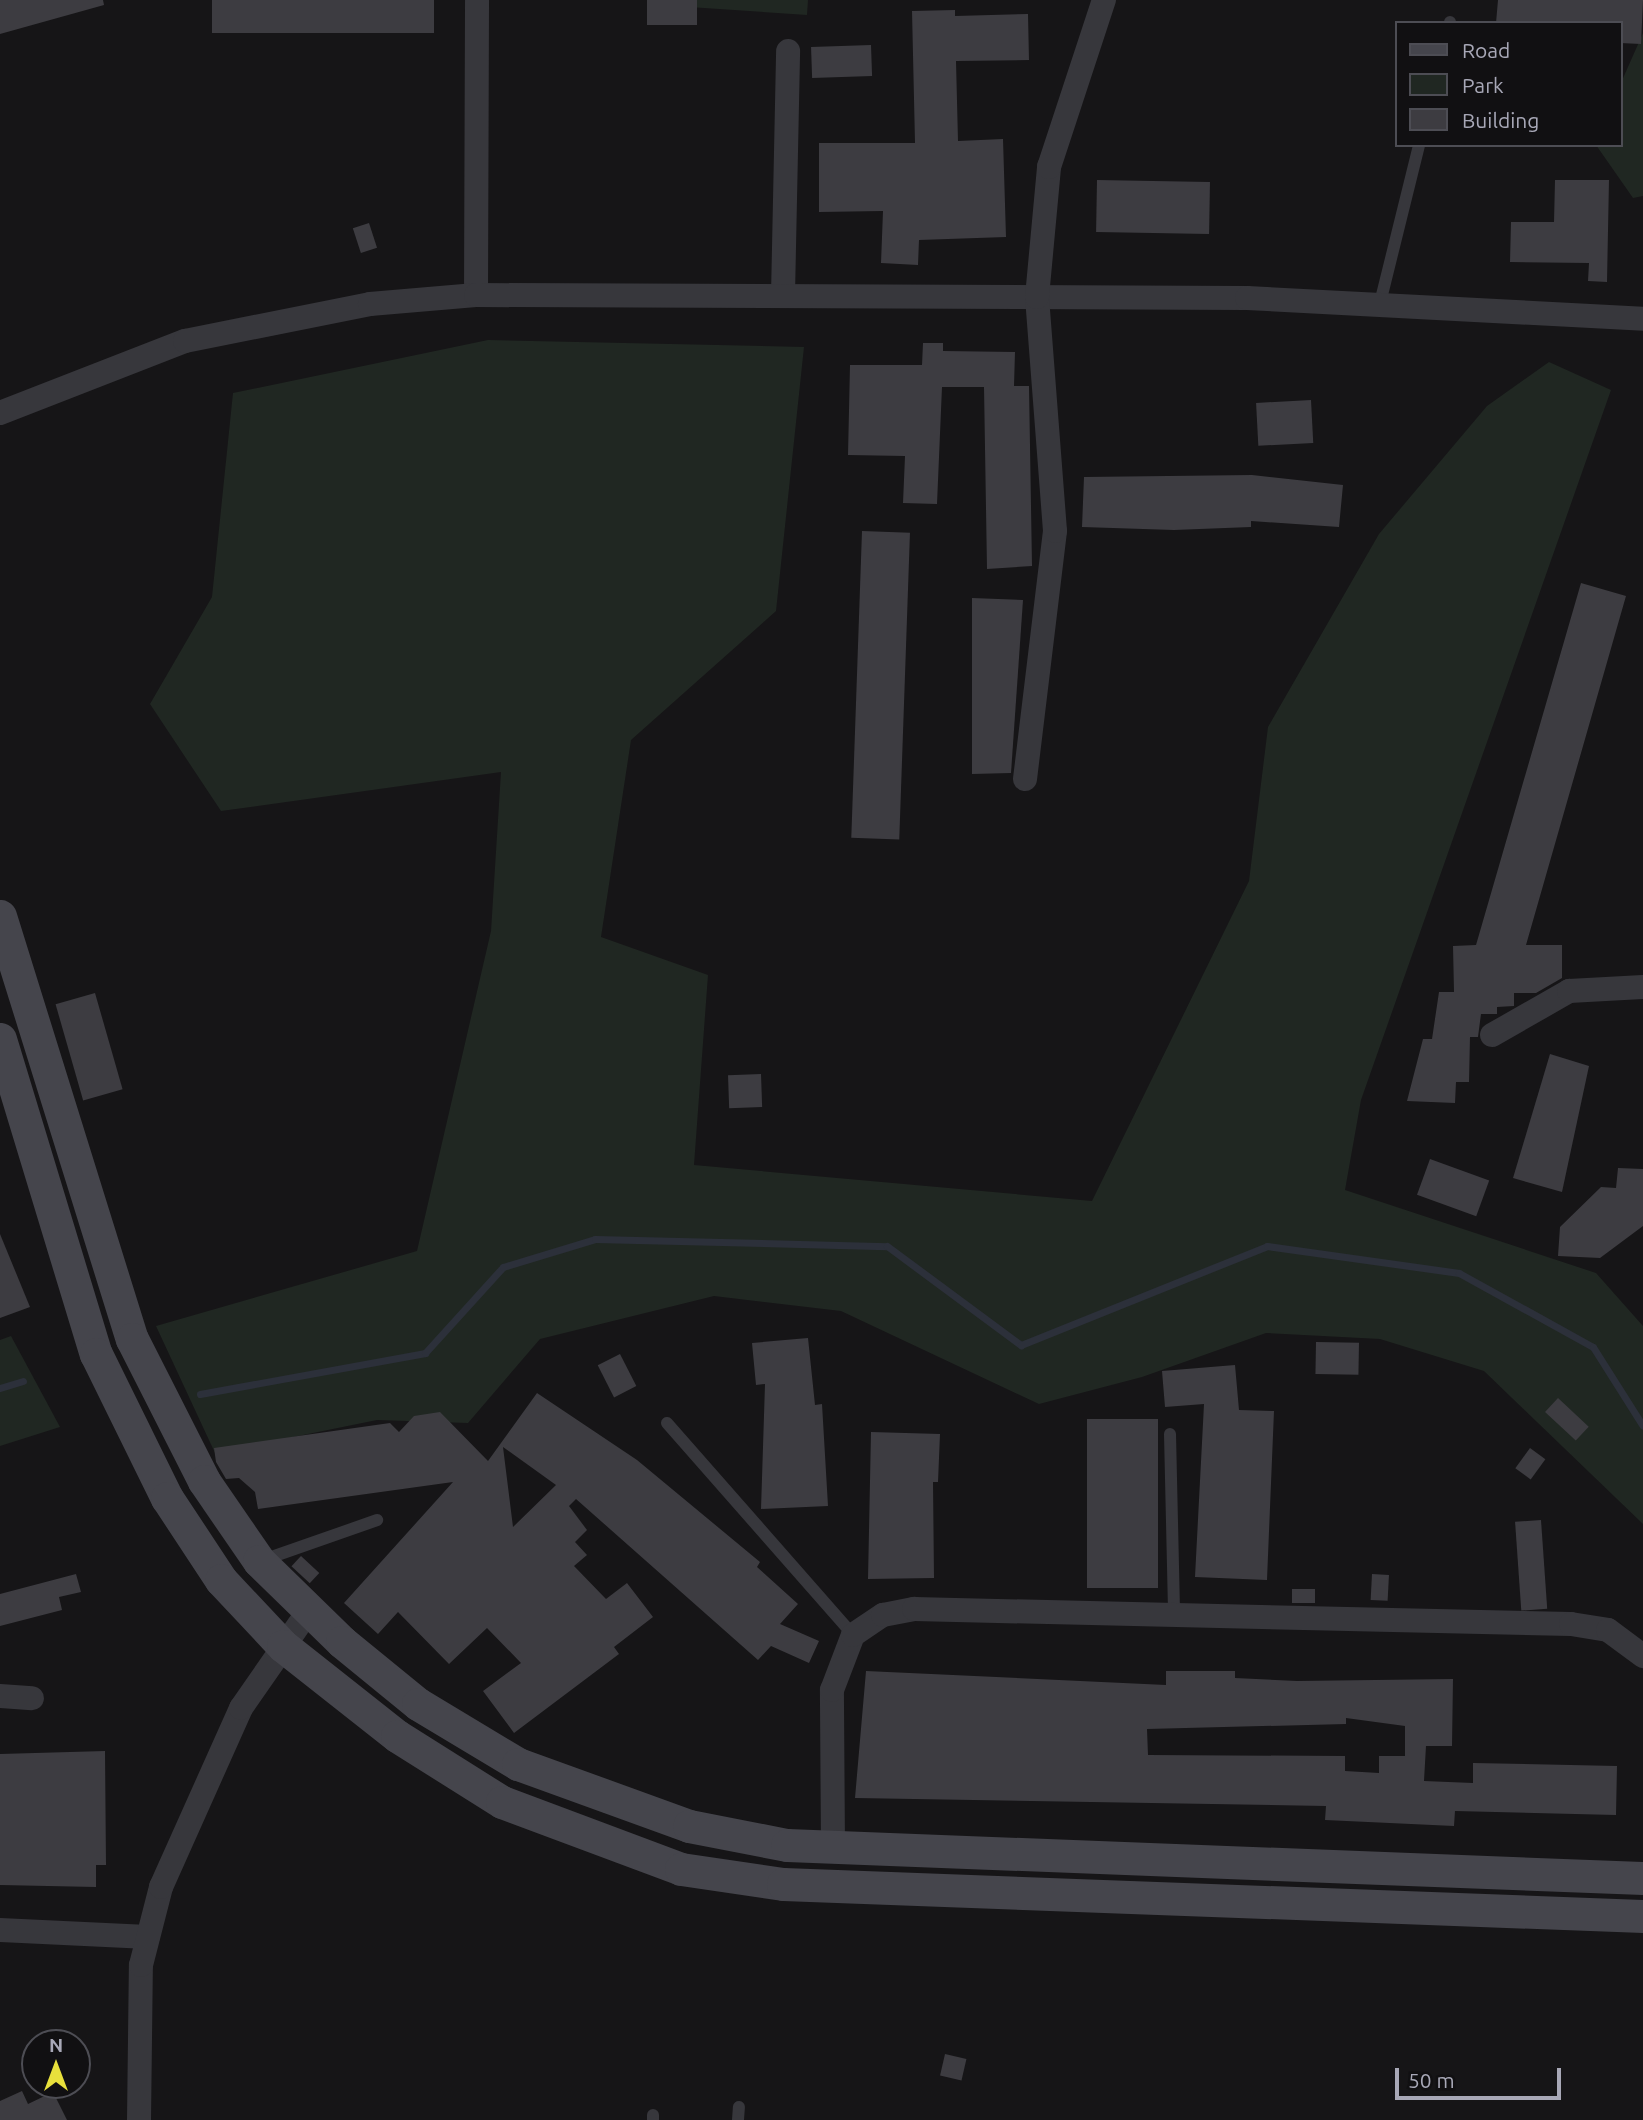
<!DOCTYPE html>
<style>
body{margin:0}
#map{position:relative;width:1643px;height:2120px;overflow:hidden;background:#161517;font-family:Ubuntu,sans-serif}
div>[style]{position:absolute}
[style*='--x']{left:calc(var(--x)*1px);top:calc(var(--y)*1px);width:calc(var(--w)*1px);rotate:calc(var(--a)*1deg)}
.green>*{inset:0;background:#202722}
.stream>*{height:7px;margin:-3.5px;padding:0 3.5px;transform-origin:3.5px;border-radius:3.5px;background:#2c303a}
.building>*{inset:0;background:#3d3c41;transform-origin:0 0}
.lane>*{height:12px;margin:-6px;padding:0 6px;transform-origin:6px;border-radius:6px;background:#37373c}
.street>*{height:24px;margin:-12px;padding:0 12px;transform-origin:12px;border-radius:12px;background:#37373c}
.secondary>*{height:33px;margin:-16.5px;padding:0 16.5px;transform-origin:16.5px;border-radius:16.5px;background:#45454c}
span{translate:-50% -50%;white-space:nowrap;text-align:center;line-height:1.15;-webkit-text-stroke:6px #111012;paint-order:stroke}
.legend{position:absolute;left:1395px;top:21px;width:228px;height:126px;box-sizing:border-box;background:#111012;border:2px solid #4d4d54;margin:0;padding:9px 12px;list-style:none;font-size:21px;color:#a8a8b7}
.legend li{display:flex;align-items:center;gap:14px;height:35px}
.legend b{width:35px;border:2px solid #4d4d54}
.north{position:absolute;left:21px;top:2029px;width:70px;height:70px;box-sizing:border-box;background:#111012;border:2px solid #4d4d54;border-radius:50%;rotate:0deg;font-size:19px;font-weight:700;line-height:28px;text-align:center;color:#a8a8b7}
.north::after{content:'';display:block;margin:auto;width:24px;height:32px;background:#e8e03c;clip-path:polygon(50% 0,100% 100%,50% 72%,0 100%)}
.scale{position:absolute;left:1395px;top:2068px;width:166px;height:32px;box-sizing:border-box;border:4px solid #a8a8b7;border-top:0;padding-left:9px;font-size:21px;line-height:24px;white-space:nowrap;color:#a8a8b7;-webkit-text-stroke:5px #111012;paint-order:stroke}
</style>
<div id="map">
<div class="green">
<div style="clip-path:polygon(689px 0,808px 0,807px 15px,689px 7px)"></div>
<div style="clip-path:polygon(1643px 33px,1643px 196px,1633px 198px,1596px 145px,1620px 145px,1620px 85px)"></div>
<div style="clip-path:polygon(488px 340px,804px 347px,776px 611px,631px 740px,601px 937px,708px 975px,694px 1165px,1092px 1201px,1249px 881px,1268px 727px,1379px 534px,1487px 406px,1549px 362px,1611px 390px,1361px 1100px,1345px 1190px,1596px 1273px,1643px 1326px,1643px 1524px,1484px 1371px,1380px 1339px,1266px 1333px,1142px 1377px,1039px 1404px,841px 1311px,714px 1296px,540px 1339px,468px 1423px,377px 1420px,215px 1453px,156px 1326px,417px 1251px,491px 931px,501px 772px,221px 811px,150px 704px,212px 597px,233px 393px)"></div>
<div style="clip-path:polygon(11px 1336px,60px 1427px,0 1446px,0 1340px)"></div>
</div>
<div class="stream">
<div style="--x:0;--y:1388;--w:24;--a:-17"></div>
<div style="--x:200;--y:1394;--w:229;--a:-10.3"></div>
<div style="--x:425;--y:1353;--w:116;--a:-47.8"></div>
<div style="--x:503;--y:1267;--w:96;--a:-16.9"></div>
<div style="--x:595;--y:1239;--w:292;--a:1.4"></div>
<div style="--x:887;--y:1246;--w:167;--a:36.5"></div>
<div style="--x:1021;--y:1345;--w:265;--a:-21.9"></div>
<div style="--x:1267;--y:1246;--w:194;--a:8"></div>
<div style="--x:1459;--y:1273;--w:153;--a:28.9"></div>
<div style="--x:1593;--y:1347;--w:93;--a:57.7"></div>
</div>
<div class="building">
<div style="clip-path:polygon(0 0,103px 0,104px 5px,0 34px)"></div>
<div style="left:212px;top:0;width:222px;height:33px"></div>
<div style="left:647px;top:0;width:50px;height:25px"></div>
<div style="clip-path:polygon(1498px 0,1643px 0,1641px 44px,1620px 43px,1620px 23px,1496px 23px)"></div>
<div style="clip-path:polygon(955px 10px,955px 16px,1028px 14px,1029px 60px,956px 61px,958px 141px,1003px 139px,1006px 237px,919px 240px,918px 265px,881px 263px,883px 211px,819px 212px,819px 143px,915px 143px,912px 11px)"></div>
<div style="left:871px;top:45px;width:31px;height:60px;rotate:88deg"></div>
<div style="left:1097px;top:180px;width:113px;height:52px;rotate:1deg"></div>
<div style="clip-path:polygon(1555px 180px,1609px 180px,1607px 282px,1588px 281px,1589px 263px,1510px 262px,1511px 222px,1554px 222px)"></div>
<div style="left:369px;top:223px;width:26px;height:17px;rotate:72deg"></div>
<div style="clip-path:polygon(923px 343px,943px 343px,943px 351px,1015px 352px,1014px 386px,1029px 386px,1032px 566px,987px 569px,984px 387px,942px 387px,937px 504px,903px 503px,905px 456px,848px 455px,850px 365px,922px 365px)"></div>
<div style="left:1311px;top:400px;width:43px;height:55px;rotate:87deg"></div>
<div style="clip-path:polygon(1252px 475px,1343px 485px,1339px 527px,1251px 521px,1251px 527px,1174px 530px,1082px 527px,1084px 477px)"></div>
<div style="left:862px;top:531px;width:48px;height:307px;rotate:2deg"></div>
<div style="clip-path:polygon(1581px 583px,1626px 596px,1526px 945px,1562px 945px,1562px 978px,1536px 993px,1514px 993px,1514px 1006px,1497px 1007px,1497px 1014px,1481px 1014px,1478px 1037px,1470px 1037px,1469px 1082px,1456px 1082px,1455px 1103px,1407px 1101px,1423px 1039px,1432px 1039px,1439px 992px,1454px 992px,1453px 946px,1476px 945px)"></div>
<div style="clip-path:polygon(972px 598px,1023px 600px,1011px 773px,972px 774px)"></div>
<div style="left:95px;top:993px;width:100px;height:41px;rotate:74deg"></div>
<div style="clip-path:polygon(1550px 1054px,1589px 1066px,1562px 1192px,1513px 1178px)"></div>
<div style="left:761px;top:1074px;width:33px;height:33px;rotate:88deg"></div>
<div style="left:1430px;top:1159px;width:63px;height:38px;rotate:20deg"></div>
<div style="clip-path:polygon(1618px 1168px,1643px 1169px,1643px 1226px,1600px 1258px,1558px 1256px,1560px 1227px,1601px 1187px,1616px 1188px)"></div>
<div style="clip-path:polygon(0 1234px,30px 1307px,0 1318px)"></div>
<div style="clip-path:polygon(808px 1338px,815px 1405px,822px 1404px,828px 1506px,761px 1509px,765px 1384px,756px 1385px,752px 1343px)"></div>
<div style="left:1316px;top:1342px;width:43px;height:32px;rotate:1deg"></div>
<div style="left:620px;top:1354px;width:36px;height:25px;rotate:63deg"></div>
<div style="clip-path:polygon(1235px 1365px,1239px 1410px,1274px 1411px,1267px 1580px,1195px 1577px,1204px 1404px,1165px 1407px,1162px 1371px)"></div>
<div style="clip-path:polygon(evenodd,537px 1393px,637px 1460px,760px 1562px,757px 1567px,798px 1604px,780px 1624px,819px 1641px,809px 1663px,771px 1646px,758px 1660px,576px 1499px,569px 1506px,587px 1530px,575px 1542px,587px 1555px,574px 1566px,606px 1599px,627px 1583px,653px 1617px,614px 1647px,619px 1654px,514px 1733px,483px 1691px,521px 1663px,487px 1628px,449px 1664px,398px 1612px,378px 1634px,344px 1603px,453px 1482px,258px 1509px,255px 1492px,239px 1478px,226px 1479px,216px 1462px,214px 1448px,390px 1423px,399px 1432px,414px 1416px,440px 1412px,488px 1461px,537px 1393px,503px 1447px,556px 1485px,513px 1527px,503px 1447px)"></div>
<div style="left:1558px;top:1398px;width:42px;height:19px;rotate:43deg"></div>
<div style="left:1158px;top:1419px;width:169px;height:71px;rotate:90deg"></div>
<div style="clip-path:polygon(871px 1432px,940px 1434px,938px 1482px,933px 1482px,934px 1578px,868px 1579px)"></div>
<div style="left:1530px;top:1448px;width:19px;height:25px;rotate:36deg"></div>
<div style="left:1541px;top:1520px;width:89px;height:26px;rotate:86deg"></div>
<div style="left:301px;top:1556px;width:25px;height:14px;rotate:43deg"></div>
<div style="clip-path:polygon(76px 1574px,81px 1592px,59px 1597px,62px 1610px,0 1626px,0 1594px)"></div>
<div style="left:1372px;top:1574px;width:17px;height:26px;rotate:3deg"></div>
<div style="left:1292px;top:1589px;width:23px;height:14px"></div>
<div style="clip-path:polygon(evenodd,866px 1671px,1166px 1685px,1166px 1671px,1235px 1671px,1235px 1678px,1297px 1681px,1453px 1679px,1452px 1746px,1426px 1746px,1424px 1781px,1473px 1783px,1473px 1763px,1617px 1766px,1616px 1815px,1455px 1811px,1454px 1826px,1325px 1820px,1326px 1806px,855px 1798px,866px 1671px,1346px 1718px,1405px 1726px,1405px 1756px,1379px 1756px,1379px 1773px,1345px 1771px,1345px 1756px,1148px 1755px,1147px 1729px,1346px 1724px,1346px 1718px)"></div>
<div style="clip-path:polygon(105px 1751px,106px 1865px,96px 1865px,96px 1887px,0 1885px,0 1754px)"></div>
<div style="left:945px;top:2054px;width:22px;height:22px;rotate:13deg"></div>
<div style="clip-path:polygon(22px 2091px,28px 2104px,53px 2092px,67px 2120px,0 2120px,0 2101px)"></div>
</div>
<div class="lane">
<div style="--x:1450;--y:23;--w:1;--a:-90"></div>
<div style="--x:1380;--y:303;--w:163;--a:-76.1"></div>
<div style="--x:667;--y:1423;--w:282;--a:48.7"></div>
<div style="--x:1170;--y:1434;--w:180;--a:88.7"></div>
<div style="--x:263;--y:1560;--w:121;--a:-19.3"></div>
<div style="--x:653;--y:2120;--w:5;--a:-90"></div>
<div style="--x:738;--y:2120;--w:13;--a:-86"></div>
</div>
<div class="street">
<div style="--x:476;--y:295;--w:295;--a:-89.8"></div>
<div style="--x:783;--y:295;--w:244;--a:-88.8"></div>
<div style="--x:0;--y:413;--w:199;--a:-21.3"></div>
<div style="--x:185;--y:341;--w:189;--a:-11.3"></div>
<div style="--x:370;--y:304;--w:106;--a:-4.9"></div>
<div style="--x:476;--y:295;--w:771;--a:0.22"></div>
<div style="--x:1247;--y:298;--w:397;--a:3"></div>
<div style="--x:1025;--y:779;--w:250;--a:-83.1"></div>
<div style="--x:1055;--y:531;--w:235;--a:-94.4"></div>
<div style="--x:1037;--y:297;--w:131;--a:-84.7"></div>
<div style="--x:1049;--y:167;--w:176;--a:-71.8"></div>
<div style="--x:1492;--y:1035;--w:89;--a:-29.7"></div>
<div style="--x:1569;--y:991;--w:74;--a:-3.1"></div>
<div style="--x:0;--y:1696;--w:32;--a:4"></div>
<div style="--x:833;--y:1848;--w:158;--a:-90.4"></div>
<div style="--x:832;--y:1690;--w:59;--a:-69.1"></div>
<div style="--x:853;--y:1635;--w:36;--a:-34"></div>
<div style="--x:883;--y:1615;--w:32;--a:-11"></div>
<div style="--x:914;--y:1609;--w:657;--a:1.31"></div>
<div style="--x:1571;--y:1624;--w:37;--a:9"></div>
<div style="--x:1608;--y:1630;--w:44;--a:36.6"></div>
<div style="--x:0;--y:1930;--w:148;--a:2.7"></div>
<div style="--x:139;--y:2120;--w:155;--a:-89.3"></div>
<div style="--x:141;--y:1965;--w:81;--a:-75.6"></div>
<div style="--x:161;--y:1887;--w:196;--a:-65.9"></div>
<div style="--x:241;--y:1708;--w:119;--a:-55.2"></div>
</div>
<div class="secondary">
<div style="--x:0;--y:916;--w:443;--a:72.7"></div>
<div style="--x:132;--y:1339;--w:159;--a:63.1"></div>
<div style="--x:204;--y:1481;--w:97;--a:55.5"></div>
<div style="--x:259;--y:1561;--w:116;--a:44.3"></div>
<div style="--x:342;--y:1642;--w:98;--a:39.2"></div>
<div style="--x:418;--y:1704;--w:117;--a:31"></div>
<div style="--x:518;--y:1764;--w:182;--a:19.9"></div>
<div style="--x:689;--y:1826;--w:100;--a:11"></div>
<div style="--x:787;--y:1845;--w:857;--a:2.21"></div>
<div style="--x:0;--y:1039;--w:329;--a:73.1"></div>
<div style="--x:96;--y:1354;--w:161;--a:63.8"></div>
<div style="--x:167;--y:1498;--w:98;--a:56.6"></div>
<div style="--x:221;--y:1580;--w:91;--a:46.8"></div>
<div style="--x:283;--y:1646;--w:145;--a:38.3"></div>
<div style="--x:397;--y:1736;--w:124;--a:32.2"></div>
<div style="--x:502;--y:1802;--w:191;--a:20.5"></div>
<div style="--x:681;--y:1869;--w:103;--a:8.4"></div>
<div style="--x:783;--y:1884;--w:861;--a:2.13"></div>
</div>
<ul class="legend">
<li><b style="height:9px;background:#45454c"></b>Road</li>
<li><b style="height:19px;background:#202722"></b>Park</li>
<li><b style="height:19px;background:#3d3c41"></b>Building</li>
</ul>
<div class="north">N</div>
<div class="scale">50 m</div>
</div>
